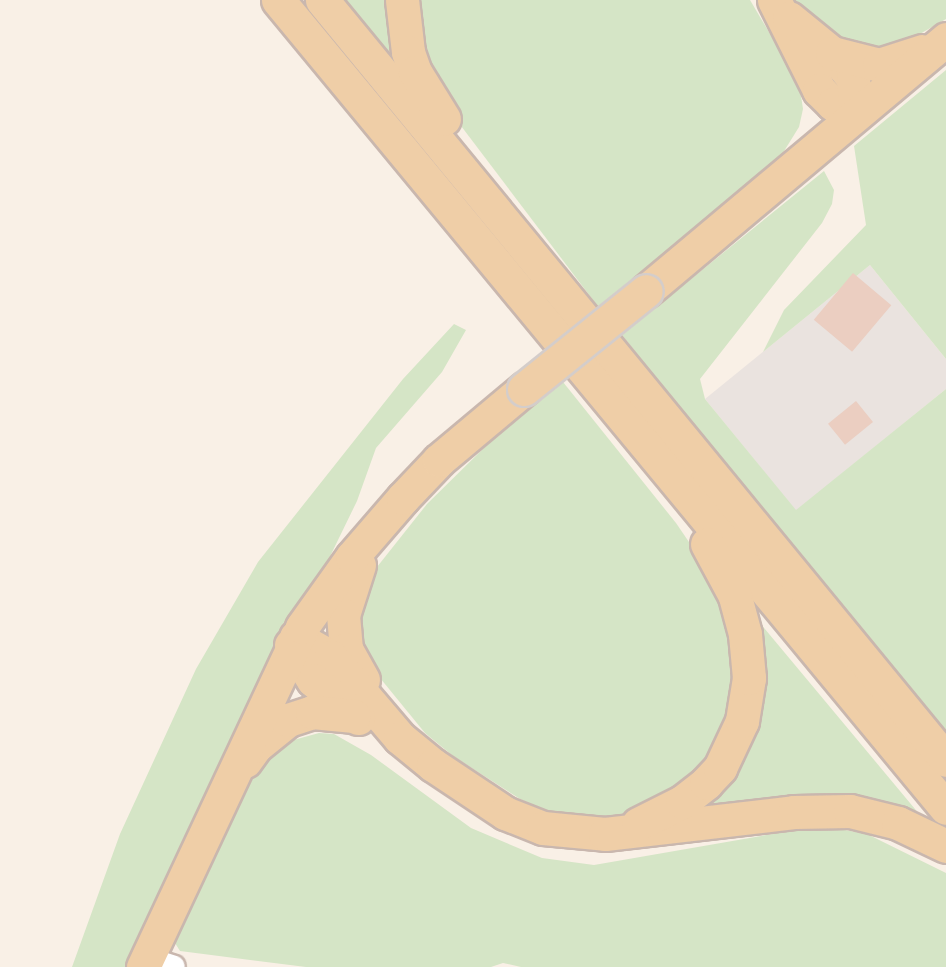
<!DOCTYPE html>
<style>
body{margin:0}
#map{position:relative;width:946px;height:967px;overflow:hidden;background:#f9f0e6;font-family:"Noto Sans",sans-serif}
div>[style]{position:absolute}
[style*='--x']{left:calc(var(--x)*1px);top:calc(var(--y)*1px);width:calc(var(--w)*1px);rotate:calc(var(--a)*1deg)}
.industrial>*{inset:0;background:#eae3df}
.green>*{inset:0;background:#d5e5c6}
.building>*{inset:0;background:#ebcec1;transform-origin:0 0}
.roads{filter:drop-shadow(2px 0 #c9b7ae) drop-shadow(-2px 0 #c9b7ae) drop-shadow(0 2px #c9b7ae) drop-shadow(0 -2px #c9b7ae)}
.minor>*{height:22px;margin:-11px;padding:0 11px;transform-origin:11px;border-radius:11px;background:#fff}
.primary>*{height:33px;margin:-16.5px;padding:0 16.5px;transform-origin:16.5px;border-radius:16.5px;background:#efcea7}
.bridges{filter:drop-shadow(2px 0 #d4cdca) drop-shadow(-2px 0 #d4cdca) drop-shadow(0 2px #d4cdca) drop-shadow(0 -2px #d4cdca)}
.primary-bridge>*{height:33px;margin:-16.5px;padding:0 16.5px;transform-origin:16.5px;border-radius:16.5px;background:#efcea7}
span{translate:-50% -50%;white-space:nowrap;text-align:center;line-height:1.15;-webkit-text-stroke:4.5px #fcf4ec;paint-order:stroke}
</style>
<div id="map">
<div class="industrial">
<div style="clip-path:polygon(870px 265px,946px 359px,946px 389px,796px 511px,705px 399px)"></div>
</div>
<div class="green">
<div style="clip-path:polygon(342px 0,393px 0,393px 61px)"></div>
<div style="clip-path:polygon(412px 0,750px 0,799px 83px,803px 109px,799px 127px,781px 156px,599px 308px,433px 89px)"></div>
<div style="clip-path:polygon(793px 0,946px 0,946px 19px,885px 54px,827px 39px)"></div>
<div style="clip-path:polygon(946px 70px,946px 359px,870px 265px,763px 352px,784px 310px,866px 225px,854px 146px)"></div>
<div style="clip-path:polygon(824px 171px,834px 190px,832px 204px,822px 223px,700px 379px,705px 399px,796px 510px,946px 389px,946px 735px,793px 551px,622px 335px)"></div>
<div style="clip-path:polygon(454px 324px,466px 330px,442px 372px,376px 448px,357px 501px,130px 967px,72px 967px,120px 834px,196px 669px,258px 562px,403px 379px)"></div>
<div style="clip-path:polygon(563px 382px,676px 523px,725px 595px,738px 695px,700px 773px,647px 810px,602px 824px,557px 816px,520px 799px,453px 756px,425px 733px,358px 651px,359px 592px,377px 567px,427px 504px,490px 442px)"></div>
<div style="clip-path:polygon(750px 611px,935px 833px,688px 809px,710px 790px)"></div>
<div style="clip-path:polygon(319px 733px,334px 734px,371px 755px,471px 828px,542px 858px,594px 865px,795px 830px,834px 828px,867px 834px,946px 873px,946px 967px,521px 967px,503px 963px,491px 967px,306px 967px,180px 951px,175px 943px,177px 931px,252px 780px,269px 756px,290px 741px)"></div>
</div>
<div class="building">
<div style="left:853px;top:273px;width:50px;height:61px;rotate:40deg"></div>
<div style="left:856px;top:401px;width:27px;height:36px;rotate:51deg"></div>
</div>
<div class="roads">
<div class="minor">
<div style="--x:147;--y:958;--w:28;--a:18"></div>
</div>
<div class="primary">
<div style="--x:278;--y:0;--w:1048;--a:50.42"></div>
<div style="--x:322;--y:0;--w:983;--a:50.61"></div>
<div style="--x:402;--y:0;--w:52;--a:83.4"></div>
<div style="--x:408;--y:52;--w:21;--a:71"></div>
<div style="--x:415;--y:72;--w:55;--a:58.3"></div>
<div style="--x:774;--y:0;--w:101;--a:63.4"></div>
<div style="--x:819;--y:90;--w:20;--a:45"></div>
<div style="--x:833;--y:104;--w:25;--a:23"></div>
<div style="--x:789;--y:18;--w:55;--a:39.1"></div>
<div style="--x:832;--y:53;--w:33;--a:50"></div>
<div style="--x:853;--y:78;--w:36;--a:85"></div>
<div style="--x:832;--y:53;--w:49;--a:14.3"></div>
<div style="--x:879;--y:65;--w:45;--a:-18"></div>
<div style="--x:646;--y:291;--w:392;--a:-40"></div>
<div style="--x:359;--y:565;--w:52;--a:107.7"></div>
<div style="--x:343;--y:615;--w:34;--a:85"></div>
<div style="--x:346;--y:649;--w:35;--a:61"></div>
<div style="--x:296;--y:637;--w:40;--a:29.7"></div>
<div style="--x:331;--y:657;--w:106;--a:49.6"></div>
<div style="--x:400;--y:738;--w:43;--a:39.3"></div>
<div style="--x:433;--y:765;--w:87;--a:33.7"></div>
<div style="--x:505;--y:813;--w:41;--a:21.5"></div>
<div style="--x:543;--y:828;--w:62;--a:5.5"></div>
<div style="--x:605;--y:834;--w:190;--a:-6.6"></div>
<div style="--x:794;--y:812;--w:56;--a:-1"></div>
<div style="--x:850;--y:811;--w:49;--a:14"></div>
<div style="--x:898;--y:823;--w:53;--a:25.6"></div>
<div style="--x:291;--y:645;--w:41;--a:57.8"></div>
<div style="--x:313;--y:680;--w:59;--a:40.2"></div>
<div style="--x:245;--y:761;--w:19;--a:-54"></div>
<div style="--x:256;--y:746;--w:41;--a:-39.1"></div>
<div style="--x:288;--y:720;--w:25;--a:-18"></div>
<div style="--x:312;--y:712;--w:42;--a:5.4"></div>
<div style="--x:638;--y:824;--w:49;--a:-26.6"></div>
<div style="--x:682;--y:802;--w:31;--a:-38"></div>
<div style="--x:706;--y:783;--w:21;--a:-47"></div>
<div style="--x:720;--y:768;--w:52;--a:-64.9"></div>
<div style="--x:742;--y:721;--w:44;--a:-80.8"></div>
<div style="--x:749;--y:678;--w:44;--a:-95.2"></div>
<div style="--x:745;--y:634;--w:39;--a:-105"></div>
<div style="--x:735;--y:596;--w:59;--a:-118.3"></div>
<div style="--x:143;--y:967;--w:375;--a:-64.9"></div>
<div style="--x:302;--y:627;--w:86;--a:-54.5"></div>
<div style="--x:352;--y:557;--w:78;--a:-49.2"></div>
<div style="--x:403;--y:498;--w:52;--a:-46.5"></div>
<div style="--x:439;--y:460;--w:111;--a:-39.9"></div>
</div>
</div>
<div class="bridges">
<div class="primary-bridge">
<div style="--x:524;--y:389;--w:156;--a:-38.8"></div>
</div>
</div>
</div>
